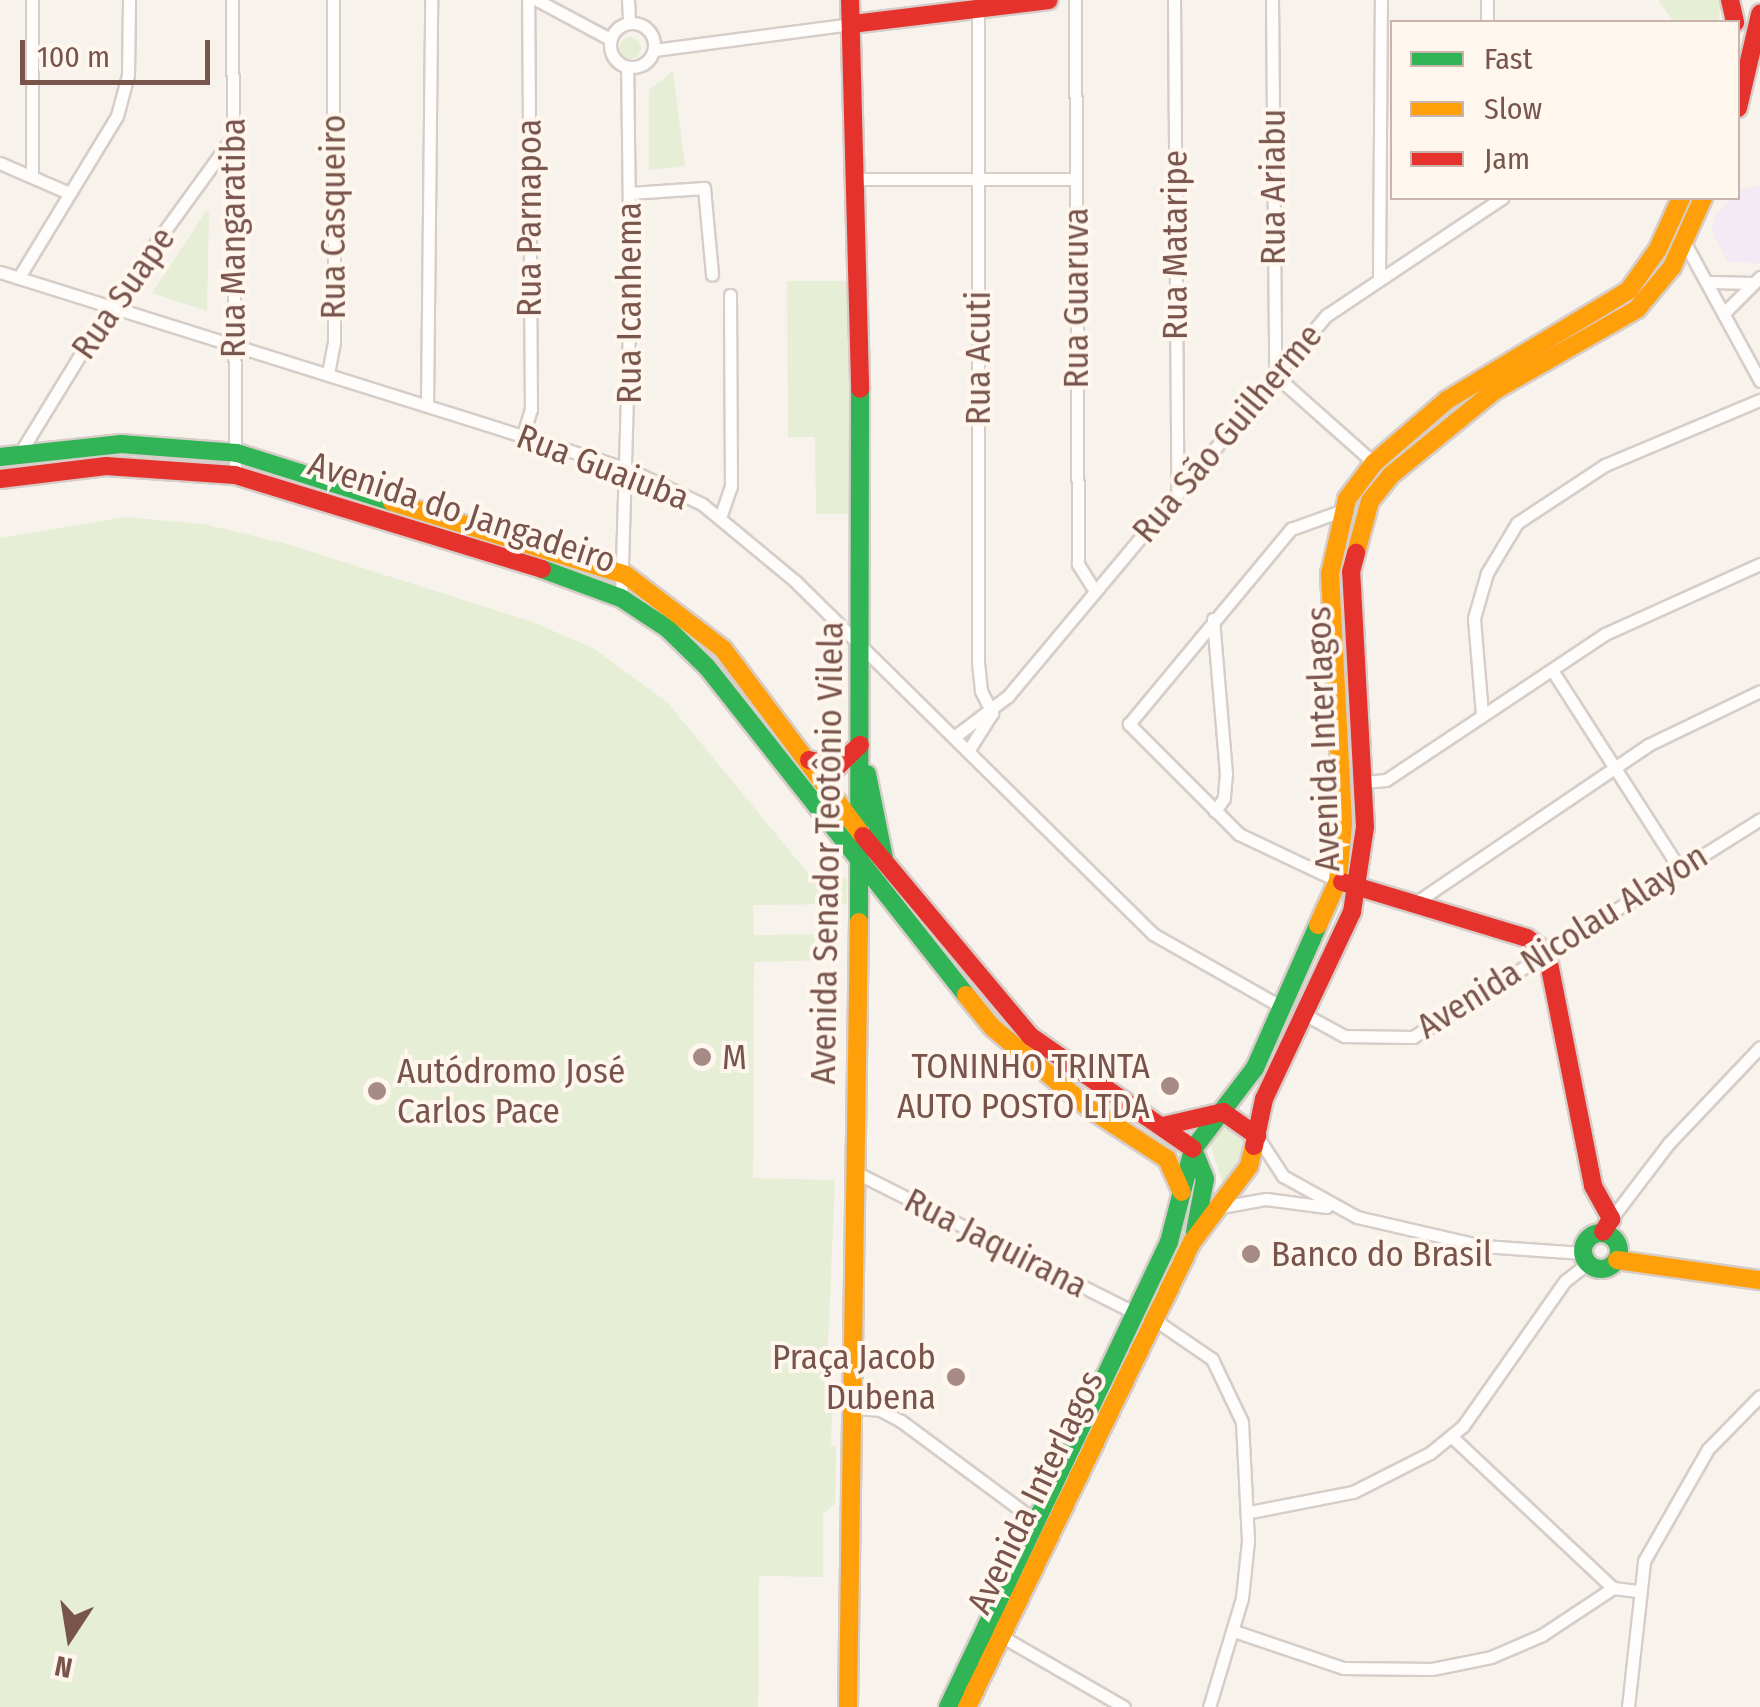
<!DOCTYPE html>
<meta charset="utf-8">
<style>
body{margin:0}
#map{position:relative;width:1760px;height:1707px;overflow:hidden;background:#f8f2ec;font-family:"Fira Sans Condensed",sans-serif}
div>[style]{position:absolute}
[style*='--x']{left:calc(var(--x)*1px);top:calc(var(--y)*1px);width:calc(var(--w)*1px);rotate:calc(var(--a)*1deg)}
.education>*{inset:0;background:#f2eaf4}
.green>*{inset:0;background:#e7eed6}
.round{border-radius:50%}
.roads{filter:drop-shadow(2px 0 #d7cdc8) drop-shadow(-2px 0 #d7cdc8) drop-shadow(0 2px #d7cdc8) drop-shadow(0 -2px #d7cdc8)}
.street>*{height:11px;margin:-5.5px;padding:0 5.5px;transform-origin:5.5px;border-radius:5.5px;background:#fefdfc}
.street>.ring{margin:-5.5px;padding:0;box-sizing:content-box;background:none;border:11px solid #fefdfc;border-radius:50%}
.fast>*{height:18px;margin:-9px;padding:0 9px;transform-origin:9px;border-radius:9px;background:#30b455}
.fast>.ring{margin:-9px;padding:0;box-sizing:content-box;background:none;border:18px solid #30b455;border-radius:50%}
.slow>*{height:18px;margin:-9px;padding:0 9px;transform-origin:9px;border-radius:9px;background:#ff9f0a}
.jam>*{height:18px;margin:-9px;padding:0 9px;transform-origin:9px;border-radius:9px;background:#e5322d}
.dots>*{width:28px;height:28px;translate:-50% -50%;box-sizing:border-box;border:5px solid #fff6ee;border-radius:50%}
span{translate:-50% -50%;white-space:nowrap;text-align:center;line-height:1.15;-webkit-text-stroke:8px #fff6ee;paint-order:stroke}
.street-label{font-size:35px;color:#78544a}
.poi-label{font-size:35px;color:#78544a}
.left{translate:0 -50%;text-align:left}
.right{translate:-100% -50%;text-align:right}
.legend{position:absolute;left:1390px;top:20px;width:350px;height:180px;box-sizing:border-box;background:#fff6ee;border:2px solid #c9b5ac;margin:0;padding:12px 18px;list-style:none;font-size:30px;color:#78544a}
.legend li{display:flex;align-items:center;gap:20px;height:50px}
.legend b{width:50px;border:2px solid #c9b5ac}
.north{position:absolute;left:20px;top:1587px;width:100px;height:100px;-webkit-text-stroke:8px #fff6ee;paint-order:stroke;rotate:192deg;font-size:28px;font-weight:700;line-height:40px;text-align:center;color:#78544a}
.north::after{content:'';display:block;margin:auto;width:35px;height:45px;background:#78544a;clip-path:polygon(50% 0,100% 100%,50% 72%,0 100%)}
.scale{position:absolute;left:20px;top:40px;width:190px;height:45px;box-sizing:border-box;border:5px solid #78544a;border-top:0;padding-left:12px;font-size:30px;line-height:35px;white-space:nowrap;color:#78544a;-webkit-text-stroke:8px #fff6ee;paint-order:stroke}
</style>
<div id="map">
<div class="education">
<div style="clip-path:polygon(1760px 185px,1760px 264px,1727px 261px,1711px 228px,1716px 214px,1738px 191px)"></div>
</div>
<div class="green">
<div style="clip-path:polygon(1658px 0,1720px 0,1719px 22px,1674px 22px)"></div>
<div class="round" style="left:619px;top:37px;width:22px;height:22px"></div>
<div style="clip-path:polygon(673px 71px,685px 166px,649px 170px,649px 90px)"></div>
<div style="clip-path:polygon(206px 211px,209px 212px,207px 311px,152px 293px)"></div>
<div style="clip-path:polygon(787px 281px,848px 281px,850px 514px,816px 514px,815px 437px,788px 437px)"></div>
<div style="clip-path:polygon(125px 517px,203px 524px,287px 544px,530px 621px,593px 648px,667px 702px,813px 879px,847px 878px,847px 904px,753px 905px,754px 935px,838px 934px,839px 960px,754px 962px,753px 1178px,835px 1180px,826px 1392px,833px 1393px,831px 1445px,836px 1446px,835px 1504px,823px 1514px,823px 1577px,759px 1576px,758px 1707px,0 1707px,0 538px)"></div>
<div style="clip-path:polygon(1227px 1120px,1245px 1127px,1248px 1148px,1223px 1183px,1209px 1142px)"></div>
</div>
<div class="roads">
<div class="street">
<div style="--x:232;--y:0;--w:475;--a:89.6"></div>
<div style="--x:537;--y:0;--w:83;--a:28.1"></div>
<div style="--x:628;--y:0;--w:22;--a:87"></div>
<div style="--x:1075;--y:0;--w:564;--a:89.7"></div>
<div style="--x:1078;--y:564;--w:32;--a:58"></div>
<div style="--x:1174;--y:0;--w:490;--a:89.6"></div>
<div style="--x:1272;--y:0;--w:375;--a:89.5"></div>
<div style="--x:1275;--y:375;--w:132;--a:41.6"></div>
<div style="--x:978;--y:6;--w:656;--a:90"></div>
<div style="--x:978;--y:662;--w:29;--a:84"></div>
<div style="--x:981;--y:691;--w:25;--a:63"></div>
<div style="--x:1487;--y:22;--w:22;--a:-90"></div>
<div class="ring" style="left:610px;top:23px;width:33px;height:33px"></div>
<div style="--x:654;--y:50;--w:200;--a:-7.5"></div>
<div style="--x:0;--y:163;--w:75;--a:23.5"></div>
<div style="--x:32;--y:175;--w:175;--a:-90"></div>
<div style="--x:859;--y:179;--w:217;--a:0"></div>
<div style="--x:630;--y:193;--w:74;--a:-3.9"></div>
<div style="--x:704;--y:188;--w:87;--a:84.7"></div>
<div style="--x:1681;--y:236;--w:165;--a:61.4"></div>
<div style="--x:0;--y:272;--w:658;--a:17.42"></div>
<div style="--x:628;--y:469;--w:82;--a:25.3"></div>
<div style="--x:702;--y:504;--w:121;--a:39.6"></div>
<div style="--x:795;--y:581;--w:503;--a:44.6"></div>
<div style="--x:1153;--y:934;--w:150;--a:29.6"></div>
<div style="--x:1379;--y:276;--w:276;--a:-89.6"></div>
<div style="--x:19;--y:277;--w:188;--a:-58.7"></div>
<div style="--x:117;--y:116;--w:42;--a:-75"></div>
<div style="--x:128;--y:75;--w:75;--a:-89.2"></div>
<div style="--x:1711;--y:282;--w:41;--a:1.4"></div>
<div style="--x:1727;--y:310;--w:47;--a:-45"></div>
<div style="--x:328;--y:373;--w:32;--a:-79"></div>
<div style="--x:334;--y:342;--w:342;--a:-90.2"></div>
<div style="--x:427;--y:405;--w:405;--a:-89.4"></div>
<div style="--x:523;--y:435;--w:27;--a:-73"></div>
<div style="--x:531;--y:409;--w:409;--a:-90.4"></div>
<div style="--x:20;--y:453;--w:172;--a:-58.5"></div>
<div style="--x:110;--y:306;--w:204;--a:-54"></div>
<div style="--x:721;--y:515;--w:31;--a:-71"></div>
<div style="--x:731;--y:486;--w:191;--a:-90.3"></div>
<div style="--x:621;--y:598;--w:298;--a:-88.3"></div>
<div style="--x:630;--y:300;--w:233;--a:-90.7"></div>
<div style="--x:1213;--y:619;--w:155;--a:85.2"></div>
<div style="--x:1226;--y:773;--w:25;--a:95"></div>
<div style="--x:1224;--y:798;--w:16;--a:125"></div>
<div style="--x:1552;--y:670;--w:233;--a:57.3"></div>
<div style="--x:1482;--y:714;--w:96;--a:-94.8"></div>
<div style="--x:1474;--y:618;--w:47;--a:-73.9"></div>
<div style="--x:1487;--y:573;--w:58;--a:-59"></div>
<div style="--x:1517;--y:523;--w:105;--a:-33.4"></div>
<div style="--x:1605;--y:465;--w:168;--a:-22.8"></div>
<div style="--x:954;--y:737;--w:68;--a:-37.2"></div>
<div style="--x:1008;--y:696;--w:497;--a:-50.1"></div>
<div style="--x:1327;--y:315;--w:211;--a:-33.8"></div>
<div style="--x:968;--y:751;--w:45;--a:-57.7"></div>
<div style="--x:1364;--y:782;--w:22;--a:-5"></div>
<div style="--x:1386;--y:780;--w:263;--a:-33.7"></div>
<div style="--x:1605;--y:634;--w:170;--a:-24.3"></div>
<div style="--x:1338;--y:881;--w:110;--a:-154.6"></div>
<div style="--x:1239;--y:834;--w:156;--a:-135"></div>
<div style="--x:1129;--y:724;--w:254;--a:-50.3"></div>
<div style="--x:1291;--y:529;--w:53;--a:-19.8"></div>
<div style="--x:1415;--y:903;--w:282;--a:-34.1"></div>
<div style="--x:1648;--y:745;--w:124;--a:-25.7"></div>
<div style="--x:1304;--y:1014;--w:46;--a:28.8"></div>
<div style="--x:1344;--y:1036;--w:69;--a:0.8"></div>
<div style="--x:1413;--y:1037;--w:410;--a:-32.1"></div>
<div style="--x:1257;--y:1136;--w:48;--a:57"></div>
<div style="--x:1283;--y:1176;--w:85;--a:29"></div>
<div style="--x:1357;--y:1217;--w:129;--a:13"></div>
<div style="--x:1483;--y:1246;--w:100;--a:4"></div>
<div style="--x:857;--y:1173;--w:311;--a:26.7"></div>
<div style="--x:1221;--y:1207;--w:46;--a:-10.1"></div>
<div style="--x:1266;--y:1199;--w:61;--a:7.6"></div>
<div style="--x:1611;--y:1219;--w:96;--a:-52.7"></div>
<div style="--x:1669;--y:1143;--w:132;--a:-46.5"></div>
<div style="--x:1155;--y:1320;--w:69;--a:34.4"></div>
<div style="--x:1212;--y:1359;--w:70;--a:64.5"></div>
<div style="--x:1242;--y:1422;--w:119;--a:87.1"></div>
<div style="--x:1248;--y:1541;--w:57;--a:96"></div>
<div style="--x:1242;--y:1598;--w:114;--a:106.8"></div>
<div style="--x:853;--y:1408;--w:27;--a:4"></div>
<div style="--x:880;--y:1410;--w:24;--a:28"></div>
<div style="--x:901;--y:1421;--w:169;--a:36.6"></div>
<div style="--x:1451;--y:1436;--w:222;--a:43.2"></div>
<div style="--x:1613;--y:1588;--w:23;--a:7"></div>
<div style="--x:1250;--y:1512;--w:105;--a:-11"></div>
<div style="--x:1353;--y:1492;--w:86;--a:-26.9"></div>
<div style="--x:1430;--y:1453;--w:43;--a:-39.3"></div>
<div style="--x:1463;--y:1426;--w:177;--a:-54.9"></div>
<div style="--x:1565;--y:1281;--w:29;--a:-38"></div>
<div style="--x:1234;--y:1631;--w:115;--a:18.7"></div>
<div style="--x:1343;--y:1668;--w:89;--a:0.6"></div>
<div style="--x:1432;--y:1669;--w:60;--a:-11.5"></div>
<div style="--x:1491;--y:1657;--w:56;--a:-23.3"></div>
<div style="--x:1542;--y:1635;--w:85;--a:-33.5"></div>
<div style="--x:1001;--y:1636;--w:142;--a:30"></div>
<div style="--x:1628;--y:1707;--w:147;--a:-83.7"></div>
<div style="--x:1644;--y:1561;--w:129;--a:-60.3"></div>
<div style="--x:1708;--y:1449;--w:74;--a:-45.5"></div>
</div>
<div class="fast">
<div style="--x:0;--y:457;--w:122;--a:-6.1"></div>
<div style="--x:121;--y:444;--w:116;--a:4.4"></div>
<div style="--x:237;--y:453;--w:163;--a:17.5"></div>
<div style="--x:542;--y:569;--w:84;--a:20.2"></div>
<div style="--x:621;--y:598;--w:56;--a:33.4"></div>
<div style="--x:668;--y:629;--w:54;--a:44.3"></div>
<div style="--x:707;--y:667;--w:418;--a:51.7"></div>
<div style="--x:867;--y:774;--w:86;--a:78.6"></div>
<div style="--x:859;--y:922;--w:533;--a:-89.89"></div>
<div style="--x:1193;--y:1149;--w:32;--a:68"></div>
<div style="--x:1205;--y:1179;--w:54;--a:100.7"></div>
<div class="ring" style="left:1583px;top:1233px;width:18px;height:18px"></div>
<div style="--x:948;--y:1707;--w:515;--a:-64.58"></div>
<div style="--x:1169;--y:1242;--w:96;--a:-75.5"></div>
<div style="--x:1193;--y:1149;--w:102;--a:-52.6"></div>
<div style="--x:1255;--y:1068;--w:156;--a:-66.2"></div>
</div>
<div class="slow">
<div style="--x:392;--y:502;--w:245;--a:17.3"></div>
<div style="--x:626;--y:575;--w:122;--a:37.3"></div>
<div style="--x:723;--y:649;--w:234;--a:53.2"></div>
<div style="--x:1356;--y:553;--w:54;--a:-74.9"></div>
<div style="--x:1370;--y:501;--w:33;--a:-51"></div>
<div style="--x:1391;--y:475;--w:133;--a:-39.2"></div>
<div style="--x:1494;--y:391;--w:165;--a:-29.8"></div>
<div style="--x:1637;--y:309;--w:55;--a:-50.2"></div>
<div style="--x:1672;--y:267;--w:76;--a:-65.8"></div>
<div style="--x:1318;--y:925;--w:48;--a:-65.6"></div>
<div style="--x:1338;--y:881;--w:58;--a:-85.1"></div>
<div style="--x:1343;--y:823;--w:249;--a:-93"></div>
<div style="--x:1330;--y:574;--w:77;--a:-77.2"></div>
<div style="--x:1347;--y:499;--w:45;--a:-53.1"></div>
<div style="--x:1374;--y:463;--w:96;--a:-40.8"></div>
<div style="--x:1447;--y:400;--w:213;--a:-31.1"></div>
<div style="--x:1629;--y:290;--w:50;--a:-54.7"></div>
<div style="--x:1658;--y:249;--w:56;--a:-65.7"></div>
<div style="--x:966;--y:995;--w:41;--a:50.9"></div>
<div style="--x:992;--y:1027;--w:128;--a:39.9"></div>
<div style="--x:1090;--y:1109;--w:92;--a:33"></div>
<div style="--x:1167;--y:1159;--w:36;--a:66"></div>
<div style="--x:1617;--y:1260;--w:144;--a:8"></div>
<div style="--x:848;--y:1707;--w:785;--a:-89.2"></div>
<div style="--x:967;--y:1707;--w:517;--a:-64.18"></div>
<div style="--x:1192;--y:1242;--w:95;--a:-53.1"></div>
<div style="--x:1249;--y:1166;--w:21;--a:-76"></div>
</div>
<div class="jam">
<div style="--x:850;--y:0;--w:389;--a:88.5"></div>
<div style="--x:1730;--y:0;--w:23;--a:77"></div>
<div style="--x:852;--y:24;--w:198;--a:-6.9"></div>
<div style="--x:1738;--y:108;--w:97;--a:-76.8"></div>
<div style="--x:0;--y:479;--w:107;--a:-7"></div>
<div style="--x:106;--y:466;--w:129;--a:4"></div>
<div style="--x:235;--y:475;--w:321;--a:17"></div>
<div style="--x:809;--y:760;--w:29;--a:14"></div>
<div style="--x:837;--y:767;--w:32;--a:-44"></div>
<div style="--x:863;--y:836;--w:261;--a:50.1"></div>
<div style="--x:1030;--y:1036;--w:198;--a:34.7"></div>
<div style="--x:1342;--y:882;--w:193;--a:16.8"></div>
<div style="--x:1527;--y:938;--w:25;--a:37"></div>
<div style="--x:1547;--y:953;--w:237;--a:78.8"></div>
<div style="--x:1593;--y:1186;--w:38;--a:61"></div>
<div style="--x:1611;--y:1219;--w:15;--a:122"></div>
<div style="--x:1163;--y:1126;--w:62;--a:-13.1"></div>
<div style="--x:1223;--y:1112;--w:42;--a:35.2"></div>
<div style="--x:1254;--y:1146;--w:48;--a:-78"></div>
<div style="--x:1264;--y:1099;--w:207;--a:-64.8"></div>
<div style="--x:1352;--y:912;--w:86;--a:-81.3"></div>
<div style="--x:1365;--y:827;--w:255;--a:-93.1"></div>
<div style="--x:1351;--y:572;--w:20;--a:-75"></div>
</div>
</div>
<div class="dots">
<div style="left:702px;top:1057px;background:#a58b83"></div>
<div style="left:1170px;top:1086px;background:#a58b83"></div>
<div style="left:377px;top:1091px;background:#a58b83"></div>
<div style="left:1251px;top:1254px;background:#a58b83"></div>
<div style="left:956px;top:1377px;background:#a58b83"></div>
</div>
<div class="street-label">
<span style="left:1273px;top:187px;rotate:-90deg">Rua Ariabu</span>
<span style="left:333px;top:217px;rotate:-90deg">Rua Casqueiro</span>
<span style="left:529px;top:218px;rotate:-90deg">Rua Parnapoa</span>
<span style="left:233px;top:238px;rotate:-90deg">Rua Mangaratiba</span>
<span style="left:1175px;top:245px;rotate:-90deg">Rua Mataripe</span>
<span style="left:123px;top:293px;rotate:-55deg">Rua Suape</span>
<span style="left:1076px;top:298px;rotate:-90deg">Rua Guaruva</span>
<span style="left:629px;top:303px;rotate:-90deg">Rua Icanhema</span>
<span style="left:978px;top:358px;rotate:-90deg">Rua Acuti</span>
<span style="left:1227px;top:433px;rotate:-50deg">Rua São Guilherme</span>
<span style="left:603px;top:467px;rotate:21deg">Rua Guaiuba</span>
<span style="left:462px;top:512px;rotate:18deg">Avenida do Jangadeiro</span>
<span style="left:1323px;top:739px;rotate:-92deg">Avenida Interlagos</span>
<span style="left:827px;top:853px;rotate:-89deg">Avenida Senador Teotônio Vilela</span>
<span style="left:1562px;top:941px;rotate:-32deg">Avenida Nicolau Alayon</span>
<span style="left:996px;top:1243px;rotate:27deg">Rua Jaquirana</span>
<span style="left:1035px;top:1492px;rotate:-64deg">Avenida Interlagos</span>
</div>
<div class="poi-label">
<span class="left" style="left:722px;top:1057px">M</span>
<span class="right" style="left:1150px;top:1086px">TONINHO TRINTA<br>AUTO POSTO LTDA</span>
<span class="left" style="left:397px;top:1091px">Autódromo José<br>Carlos Pace</span>
<span class="left" style="left:1271px;top:1254px">Banco do Brasil</span>
<span class="right" style="left:936px;top:1377px">Praça Jacob<br>Dubena</span>
</div>
<ul class="legend">
<li><b style="height:12px;background:#30b455"></b>Fast</li>
<li><b style="height:12px;background:#ff9f0a"></b>Slow</li>
<li><b style="height:12px;background:#e5322d"></b>Jam</li>
</ul>
<div class="north">N</div>
<div class="scale">100 m</div>
</div>
